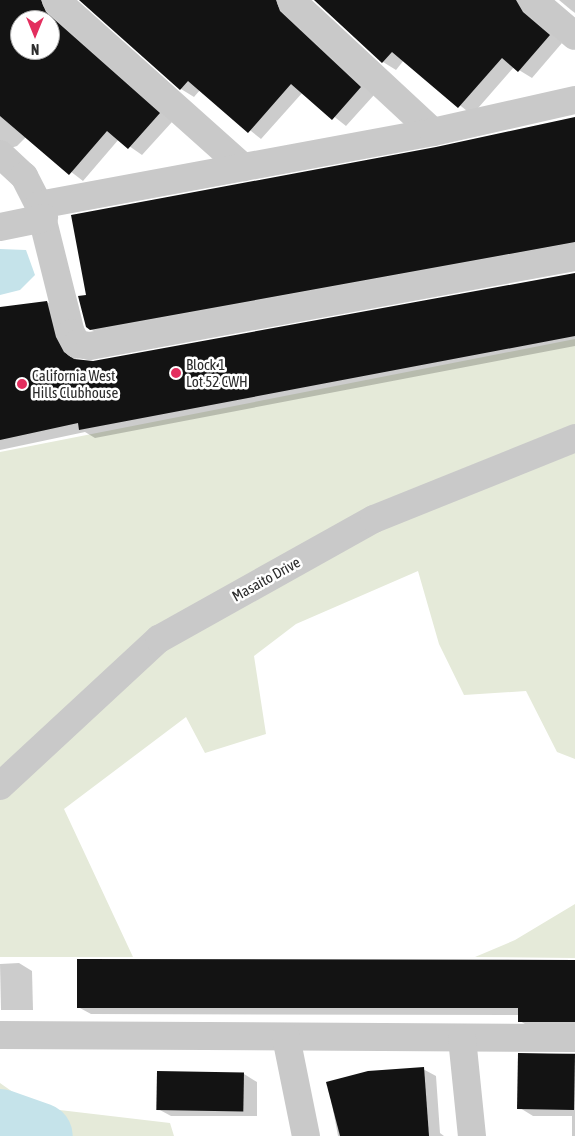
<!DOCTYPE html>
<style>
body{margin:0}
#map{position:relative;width:575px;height:1136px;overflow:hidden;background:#fff;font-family:"Asap Condensed",sans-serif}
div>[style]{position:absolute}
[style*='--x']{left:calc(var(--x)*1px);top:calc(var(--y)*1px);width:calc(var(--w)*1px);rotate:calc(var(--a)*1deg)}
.green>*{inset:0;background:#e5ead9}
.water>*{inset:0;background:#c5e3ea}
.shadow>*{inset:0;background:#0003}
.river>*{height:66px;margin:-33px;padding:0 33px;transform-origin:33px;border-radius:33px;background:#c5e3ea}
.building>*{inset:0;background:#131313;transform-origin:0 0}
.minor>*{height:28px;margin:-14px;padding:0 14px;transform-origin:14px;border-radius:14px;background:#c9c9c9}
.dots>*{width:14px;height:14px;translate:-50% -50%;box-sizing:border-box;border:2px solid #fff;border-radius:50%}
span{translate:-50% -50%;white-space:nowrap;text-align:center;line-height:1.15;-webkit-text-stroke:5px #fff;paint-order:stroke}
.poi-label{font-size:15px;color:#2c2c2c}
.left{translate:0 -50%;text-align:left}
.street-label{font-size:15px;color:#2c2c2c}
.north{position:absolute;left:10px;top:10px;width:50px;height:50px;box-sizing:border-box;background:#fff;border:1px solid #ababab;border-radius:50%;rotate:180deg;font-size:14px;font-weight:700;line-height:20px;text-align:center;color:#2c2c2c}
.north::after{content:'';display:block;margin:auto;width:18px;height:22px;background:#e32e5e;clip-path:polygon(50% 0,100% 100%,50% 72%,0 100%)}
</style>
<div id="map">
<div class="green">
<div style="clip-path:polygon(575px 339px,575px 759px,557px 752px,526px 691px,464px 695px,439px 644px,418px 571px,296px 624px,254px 656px,266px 734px,205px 753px,186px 717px,64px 809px,133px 957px,0 957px,0 452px)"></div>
<div style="clip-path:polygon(575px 904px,575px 958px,475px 957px,515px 940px)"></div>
<div style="clip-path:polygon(0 1083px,34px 1107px,170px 1123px,174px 1136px,0 1136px)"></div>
</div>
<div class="water">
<div style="clip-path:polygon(0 249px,26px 250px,35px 275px,20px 290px,0 295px)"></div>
</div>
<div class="shadow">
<div style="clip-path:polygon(evenodd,0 0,57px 0,172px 122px,142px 155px,119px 139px,83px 181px,26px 137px,17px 146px,1px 151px,0 157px,0 0,20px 20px,50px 20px,50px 50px,20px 50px,20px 20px)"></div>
<div style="clip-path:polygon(81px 0,292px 0,374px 95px,346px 126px,303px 92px,261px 139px,200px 90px,194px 97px,181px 89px)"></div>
<div style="clip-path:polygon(316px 0,533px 0,531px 14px,562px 43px,532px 78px,514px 67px,472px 115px,404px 60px,396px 70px,383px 62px)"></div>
<div style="clip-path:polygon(559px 0,575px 0,575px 13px,571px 10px)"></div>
<div style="clip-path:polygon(575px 120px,575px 251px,105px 337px,90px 329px,87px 296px,436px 149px)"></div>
<div style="clip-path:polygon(575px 274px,575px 346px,95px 438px,85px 432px,0 450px,0 308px,47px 302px,61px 310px,69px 346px,77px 361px,93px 363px)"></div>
<div style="clip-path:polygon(575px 961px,575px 1029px,533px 1029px,520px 1021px,520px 1015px,91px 1014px,78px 1007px)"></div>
<div style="clip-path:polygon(19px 963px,32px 971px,33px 1010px,1px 1010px,0 964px)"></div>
<div style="clip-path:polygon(575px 1053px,575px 1136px,572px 1136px,572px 1116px,533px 1116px,520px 1108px,520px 1055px)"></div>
<div style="clip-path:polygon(423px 1069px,436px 1076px,440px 1133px,444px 1136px,338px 1136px,328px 1083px)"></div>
<div style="clip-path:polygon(244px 1074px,257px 1082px,257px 1116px,171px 1116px,158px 1109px)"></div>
</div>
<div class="river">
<div style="--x:0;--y:1122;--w:42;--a:19.3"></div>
</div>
<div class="building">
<div style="clip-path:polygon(evenodd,0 0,41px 0,46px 12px,160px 113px,128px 149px,107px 131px,69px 175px,0 116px,0 0,20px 20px,50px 20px,50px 50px,20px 50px,20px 20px)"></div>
<div style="clip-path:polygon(79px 0,276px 0,280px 11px,361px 87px,332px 120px,291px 84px,248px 133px,188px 81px,180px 90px)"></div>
<div style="clip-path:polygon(314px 0,516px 0,523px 12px,550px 35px,518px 72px,502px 58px,458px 108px,392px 52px,382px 63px)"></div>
<div style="clip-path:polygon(575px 117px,575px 242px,90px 330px,86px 327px,78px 296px,86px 295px,71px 215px,436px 147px)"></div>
<div style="clip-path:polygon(575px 273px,575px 336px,79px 430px,78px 423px,0 440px,0 307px,47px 301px,56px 337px,64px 352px,74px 359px,93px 361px)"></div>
<div style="clip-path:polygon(77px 959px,575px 960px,575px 1022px,518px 1022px,518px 1008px,77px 1008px)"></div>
<div style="left:518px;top:1053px;width:57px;height:56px;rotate:1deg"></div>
<div style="clip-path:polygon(424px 1067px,429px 1136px,340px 1136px,326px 1082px,368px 1071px)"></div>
<div style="left:157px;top:1071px;width:87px;height:39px;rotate:1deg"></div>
</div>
<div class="minor">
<div style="--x:56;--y:0;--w:251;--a:41.8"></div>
<div style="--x:291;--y:0;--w:194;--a:42.9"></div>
<div style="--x:533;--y:0;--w:55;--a:40.6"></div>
<div style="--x:0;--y:154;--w:33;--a:43"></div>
<div style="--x:24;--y:176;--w:33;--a:63"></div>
<div style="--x:39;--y:205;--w:132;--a:76"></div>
<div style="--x:71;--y:333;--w:13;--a:61"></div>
<div style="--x:77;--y:344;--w:13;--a:9"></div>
<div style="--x:90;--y:346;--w:493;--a:-10.4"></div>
<div style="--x:39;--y:205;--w:401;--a:-10.5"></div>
<div style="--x:433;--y:132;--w:146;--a:-12.7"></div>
<div style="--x:0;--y:227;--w:45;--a:-11.6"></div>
<div style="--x:0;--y:786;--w:217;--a:-42.8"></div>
<div style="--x:159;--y:639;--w:246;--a:-29.2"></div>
<div style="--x:374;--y:519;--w:217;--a:-21.9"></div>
<div style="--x:0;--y:1035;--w:575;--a:0.3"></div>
<div style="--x:286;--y:1037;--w:101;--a:78.6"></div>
<div style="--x:462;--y:1038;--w:99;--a:84.2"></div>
</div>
<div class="dots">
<div style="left:176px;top:373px;background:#e32e5e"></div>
<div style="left:22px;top:384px;background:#e32e5e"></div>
</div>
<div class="poi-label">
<span class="left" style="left:186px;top:373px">Block 1<br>Lot 52 CWH</span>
<span class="left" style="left:32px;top:384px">California West<br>Hills Clubhouse</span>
</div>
<div class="street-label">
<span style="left:266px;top:579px;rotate:-29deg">Masaito Drive</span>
</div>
<div class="north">N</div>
</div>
